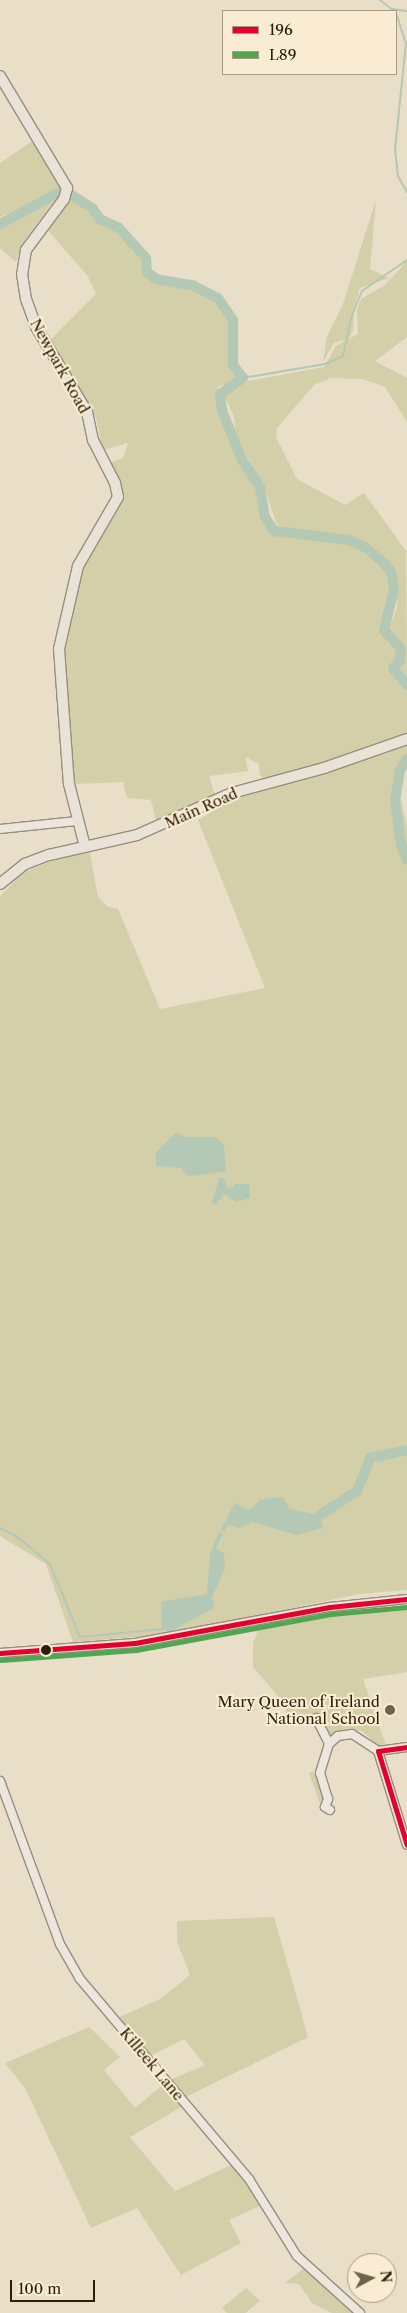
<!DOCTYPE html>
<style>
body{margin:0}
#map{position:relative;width:407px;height:2313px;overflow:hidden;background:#e9dec8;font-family:"Libre Caslon Text",serif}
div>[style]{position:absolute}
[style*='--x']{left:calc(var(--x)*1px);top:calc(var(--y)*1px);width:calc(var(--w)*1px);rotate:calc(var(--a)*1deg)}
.green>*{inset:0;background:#d3cfa8}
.water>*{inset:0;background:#b4c8b6}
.stream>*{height:2px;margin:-1px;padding:0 1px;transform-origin:1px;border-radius:1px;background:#b4c8b6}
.river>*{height:10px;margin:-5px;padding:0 5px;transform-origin:5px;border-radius:5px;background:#b4c8b6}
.roads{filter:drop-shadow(1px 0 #968e7f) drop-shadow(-1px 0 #968e7f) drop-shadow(0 1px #968e7f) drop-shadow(0 -1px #968e7f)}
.minor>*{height:8px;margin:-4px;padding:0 4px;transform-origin:4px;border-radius:4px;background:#ece6dc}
.major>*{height:10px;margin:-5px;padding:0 5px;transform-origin:5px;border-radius:5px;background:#e9e2d6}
.bus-1>*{height:5px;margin:-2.5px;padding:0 2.5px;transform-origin:2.5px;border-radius:2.5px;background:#e4002b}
.bus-2>*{height:5px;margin:-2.5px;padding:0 2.5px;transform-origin:2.5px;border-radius:2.5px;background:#52a651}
.dots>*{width:14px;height:14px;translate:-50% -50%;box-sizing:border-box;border:2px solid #f9ecd3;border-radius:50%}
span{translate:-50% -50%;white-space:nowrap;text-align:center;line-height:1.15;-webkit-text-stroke:4px #f9ecd3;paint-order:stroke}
.street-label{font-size:15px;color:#2f1e07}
.poi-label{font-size:15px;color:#2f1e07}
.right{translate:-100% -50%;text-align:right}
.legend{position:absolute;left:222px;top:10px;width:175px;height:65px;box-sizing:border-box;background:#f9ecd3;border:1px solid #a89a81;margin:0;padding:6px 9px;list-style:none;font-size:15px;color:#2f1e07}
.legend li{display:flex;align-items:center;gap:10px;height:25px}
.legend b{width:25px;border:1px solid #a89a81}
.north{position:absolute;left:347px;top:2253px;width:50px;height:50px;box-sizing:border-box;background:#f9ecd3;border:1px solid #a89a81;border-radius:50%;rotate:84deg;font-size:14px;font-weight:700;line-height:20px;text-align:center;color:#2f1e07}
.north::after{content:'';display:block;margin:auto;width:18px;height:22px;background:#70614b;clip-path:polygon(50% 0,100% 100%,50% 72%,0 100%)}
.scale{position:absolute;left:10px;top:2280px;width:85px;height:22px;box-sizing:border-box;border:2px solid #2f1e07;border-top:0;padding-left:6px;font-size:15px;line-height:18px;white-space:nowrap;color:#2f1e07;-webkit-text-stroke:4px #f9ecd3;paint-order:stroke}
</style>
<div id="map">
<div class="green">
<div style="clip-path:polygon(34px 140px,64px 188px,0 217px,0 163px)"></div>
<div style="clip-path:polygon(58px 195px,22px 244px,16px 262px,0 248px,0 225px)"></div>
<div style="clip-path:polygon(72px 197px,141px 248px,148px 272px,163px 281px,198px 286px,229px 309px,238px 335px,236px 366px,241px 377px,217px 388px,229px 417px,234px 444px,244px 469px,260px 486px,265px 516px,279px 535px,354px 544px,387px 569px,393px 590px,385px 623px,387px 636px,398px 649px,395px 669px,407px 685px,407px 734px,340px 759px,265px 779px,260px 775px,259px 764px,245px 757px,248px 771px,209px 776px,215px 795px,157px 823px,151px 800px,127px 798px,123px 782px,75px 784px,64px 648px,77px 580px,122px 503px,120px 483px,110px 463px,123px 458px,128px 443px,103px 450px,96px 418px,49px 341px,96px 294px,87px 275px,45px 227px)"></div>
<div style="clip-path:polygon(376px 200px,370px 269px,389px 278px,360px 288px,354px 309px,353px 331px,349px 339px,334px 343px,323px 362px,327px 336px,343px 304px)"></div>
<div style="clip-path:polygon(407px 261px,407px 337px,375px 361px,407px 378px,407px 422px,385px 387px,363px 379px,331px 378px,314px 385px,277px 428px,276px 437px,297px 479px,345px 505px,364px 493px,406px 551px,407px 680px,400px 675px,402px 646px,389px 629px,397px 607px,396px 571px,368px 545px,353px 538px,284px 531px,277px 525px,264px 487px,236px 438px,234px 416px,224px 395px,248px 381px,324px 367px,336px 346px,358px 334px,357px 309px,361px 299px,385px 285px)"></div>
<div style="clip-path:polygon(407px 743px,407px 757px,397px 783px,407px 826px,407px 1590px,359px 1594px,171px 1634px,73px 1642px,46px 1564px,0 1536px,0 897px,22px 873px,59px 858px,90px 853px,98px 897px,107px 906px,118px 909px,160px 1009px,265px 988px,198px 820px,235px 798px,388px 753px,388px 750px)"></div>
<div style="clip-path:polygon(407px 1606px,407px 1672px,363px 1679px,386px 1745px,380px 1747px,362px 1731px,345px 1728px,345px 1731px,326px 1736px,319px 1715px,289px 1724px,284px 1703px,253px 1667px,253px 1643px,259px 1628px,342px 1612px)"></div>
<div style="clip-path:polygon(317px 1764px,326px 1801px,321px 1806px,309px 1773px,316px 1771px)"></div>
<div style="clip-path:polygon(274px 1917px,308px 2037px,184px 2098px,170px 2080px,205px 2065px,184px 2039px,150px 2056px,117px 2018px,160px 1999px,190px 1975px,177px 1942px,177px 1921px)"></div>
<div style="clip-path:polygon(89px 2027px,120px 2057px,104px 2070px,135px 2108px,164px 2084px,183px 2106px,130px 2137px,175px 2191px,231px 2165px,262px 2205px,229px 2220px,241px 2243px,181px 2275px,137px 2208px,91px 2228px,25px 2088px,5px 2063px)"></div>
<div style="clip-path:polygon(303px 2269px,355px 2313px,332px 2313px,312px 2303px,299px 2284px,285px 2283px)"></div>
<div style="clip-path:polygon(246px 2288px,260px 2301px,245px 2313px,227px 2313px,222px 2308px)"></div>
</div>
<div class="water">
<div style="clip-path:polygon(177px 1132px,183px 1137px,215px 1137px,224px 1145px,226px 1171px,193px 1176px,186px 1175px,182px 1168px,156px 1166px,155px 1153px)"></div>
<div style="clip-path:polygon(219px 1178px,224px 1178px,228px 1190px,235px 1184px,249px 1184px,250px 1198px,236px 1202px,224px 1194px,217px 1204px,212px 1203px)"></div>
<div style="clip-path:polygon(278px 1497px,283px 1497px,289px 1509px,320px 1515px,323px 1528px,296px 1535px,253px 1522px,240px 1528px,228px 1525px,224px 1531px,221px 1529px,235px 1503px,249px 1510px,260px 1500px)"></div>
<div style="clip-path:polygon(219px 1532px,223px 1534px,216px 1548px,224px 1553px,225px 1568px,212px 1597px,214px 1608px,171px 1631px,162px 1630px,161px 1602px,207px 1594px,210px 1554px)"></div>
</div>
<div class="stream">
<div style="--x:380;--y:0;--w:18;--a:38"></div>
<div style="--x:392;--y:9;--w:15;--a:8"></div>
<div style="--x:396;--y:13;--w:32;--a:72"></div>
<div style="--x:406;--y:43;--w:107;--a:95.9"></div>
<div style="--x:395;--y:149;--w:27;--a:84"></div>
<div style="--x:398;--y:176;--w:18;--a:61"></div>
<div style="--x:243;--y:378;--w:83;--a:-9.7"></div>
<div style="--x:325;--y:364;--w:20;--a:-24"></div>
<div style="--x:343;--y:356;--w:39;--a:-78"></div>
<div style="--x:351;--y:318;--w:29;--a:-68"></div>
<div style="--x:362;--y:291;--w:55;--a:-34.6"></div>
<div style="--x:0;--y:1528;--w:18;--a:27"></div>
<div style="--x:16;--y:1536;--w:44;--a:39.5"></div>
<div style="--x:50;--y:1564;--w:79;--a:67.7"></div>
<div style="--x:80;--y:1637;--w:82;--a:-5.6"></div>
</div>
<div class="river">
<div style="--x:0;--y:224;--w:72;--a:-28"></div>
<div style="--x:64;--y:190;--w:35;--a:33"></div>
<div style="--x:93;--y:209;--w:12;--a:55"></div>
<div style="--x:100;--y:219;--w:21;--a:25"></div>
<div style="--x:119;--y:228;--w:40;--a:48"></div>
<div style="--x:146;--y:258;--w:14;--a:86"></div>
<div style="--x:147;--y:272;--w:11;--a:38"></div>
<div style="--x:156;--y:279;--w:39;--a:10"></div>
<div style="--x:194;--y:286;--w:27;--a:27"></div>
<div style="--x:218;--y:298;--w:27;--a:56"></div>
<div style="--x:233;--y:320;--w:45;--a:90"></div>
<div style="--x:233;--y:365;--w:16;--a:52"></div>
<div style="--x:243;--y:378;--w:28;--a:145"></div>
<div style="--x:220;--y:394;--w:16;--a:83"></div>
<div style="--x:222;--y:410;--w:54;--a:68.2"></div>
<div style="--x:242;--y:460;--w:32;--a:56"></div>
<div style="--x:260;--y:487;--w:30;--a:81"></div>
<div style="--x:265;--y:517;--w:17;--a:57"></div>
<div style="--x:274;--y:531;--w:76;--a:6.8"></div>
<div style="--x:349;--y:540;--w:17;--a:24"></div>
<div style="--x:365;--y:547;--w:23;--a:40"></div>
<div style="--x:383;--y:562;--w:13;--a:51"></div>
<div style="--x:391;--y:572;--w:17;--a:80"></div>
<div style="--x:394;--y:589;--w:42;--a:103.7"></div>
<div style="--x:384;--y:630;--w:25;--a:48"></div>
<div style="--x:401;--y:649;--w:12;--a:95"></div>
<div style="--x:400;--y:661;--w:10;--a:135"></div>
<div style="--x:393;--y:668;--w:22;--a:51"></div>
<div style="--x:407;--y:759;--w:13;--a:122"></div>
<div style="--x:400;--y:770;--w:30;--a:99"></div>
<div style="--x:395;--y:800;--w:45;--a:82.4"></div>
<div style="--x:401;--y:845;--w:16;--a:68"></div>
<div style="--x:320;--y:1515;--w:44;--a:-33"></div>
<div style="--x:357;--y:1491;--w:35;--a:-68"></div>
<div style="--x:370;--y:1458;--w:38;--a:-12"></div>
</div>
<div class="roads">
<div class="minor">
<div style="--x:0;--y:829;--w:77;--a:-5.9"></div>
<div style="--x:0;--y:1653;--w:135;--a:-4.2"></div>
<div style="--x:135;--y:1643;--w:198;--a:-10.5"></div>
<div style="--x:330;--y:1607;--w:77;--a:-5.9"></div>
<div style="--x:316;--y:1718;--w:29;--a:63"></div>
<div style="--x:407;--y:1747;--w:29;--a:172"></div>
<div style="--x:378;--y:1751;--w:98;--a:72.9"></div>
<div style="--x:0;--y:1781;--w:174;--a:69.8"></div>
<div style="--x:60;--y:1944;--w:40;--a:60.3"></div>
<div style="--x:80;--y:1979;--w:262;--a:49.8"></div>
<div style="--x:249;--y:2179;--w:91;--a:58.1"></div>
<div style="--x:297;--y:2256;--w:85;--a:42.1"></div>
<div style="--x:330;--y:1810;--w:6;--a:-149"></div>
<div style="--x:325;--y:1807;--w:9;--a:-69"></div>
<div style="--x:328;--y:1799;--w:27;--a:-107"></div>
<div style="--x:320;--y:1773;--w:30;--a:-73"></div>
<div style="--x:329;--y:1744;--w:12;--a:-42"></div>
<div style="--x:338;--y:1736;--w:14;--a:-8"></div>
<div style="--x:352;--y:1734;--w:31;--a:33"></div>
</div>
<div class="major">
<div style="--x:0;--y:76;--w:131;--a:59.1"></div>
<div style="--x:67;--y:188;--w:11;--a:105"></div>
<div style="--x:64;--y:199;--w:64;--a:126.7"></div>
<div style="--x:26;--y:250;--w:24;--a:99"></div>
<div style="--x:22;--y:274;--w:25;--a:81"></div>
<div style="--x:26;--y:299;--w:30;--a:70"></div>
<div style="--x:36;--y:327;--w:99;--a:59"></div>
<div style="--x:87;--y:412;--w:29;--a:78"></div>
<div style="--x:93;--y:440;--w:48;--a:62.9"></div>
<div style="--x:115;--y:483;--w:14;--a:78"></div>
<div style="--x:118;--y:497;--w:80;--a:120.1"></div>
<div style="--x:78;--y:566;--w:85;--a:102.9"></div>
<div style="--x:59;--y:649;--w:135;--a:85.8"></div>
<div style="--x:69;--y:784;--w:65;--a:75.7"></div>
<div style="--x:0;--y:884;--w:32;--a:-39"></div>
<div style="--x:25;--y:864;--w:26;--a:-21"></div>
<div style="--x:49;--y:855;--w:90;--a:-12.8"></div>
<div style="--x:137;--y:835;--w:104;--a:-23.9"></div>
<div style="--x:232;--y:793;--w:95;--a:-15.2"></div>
<div style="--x:324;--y:768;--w:88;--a:-19.3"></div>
</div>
</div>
<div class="bus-1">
<div style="--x:0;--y:1653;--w:135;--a:-4.2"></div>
<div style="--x:135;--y:1643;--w:198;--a:-10.5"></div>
<div style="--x:330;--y:1607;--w:77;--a:-5.9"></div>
<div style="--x:407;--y:1747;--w:29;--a:172"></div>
<div style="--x:378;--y:1751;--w:98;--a:72.9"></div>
</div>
<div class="bus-2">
<div style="--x:1;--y:1660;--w:135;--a:-4.2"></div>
<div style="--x:136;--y:1650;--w:198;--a:-10.5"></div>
<div style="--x:331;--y:1614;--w:76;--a:-5.3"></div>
</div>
<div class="dots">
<div style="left:46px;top:1650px;background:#2f1e07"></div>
<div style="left:390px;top:1710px;background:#70614b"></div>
</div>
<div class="street-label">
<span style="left:60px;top:366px;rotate:61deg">Newpark Road</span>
<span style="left:201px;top:808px;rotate:-24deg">Main Road</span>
<span style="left:152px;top:2064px;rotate:50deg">Killeek Lane</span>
</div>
<div class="poi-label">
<span class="right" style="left:380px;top:1710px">Mary Queen of Ireland<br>National School</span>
</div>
<ul class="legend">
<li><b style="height:6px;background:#e4002b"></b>196</li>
<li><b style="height:6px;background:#52a651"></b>L89</li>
</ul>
<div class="north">N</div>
<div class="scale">100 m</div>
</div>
